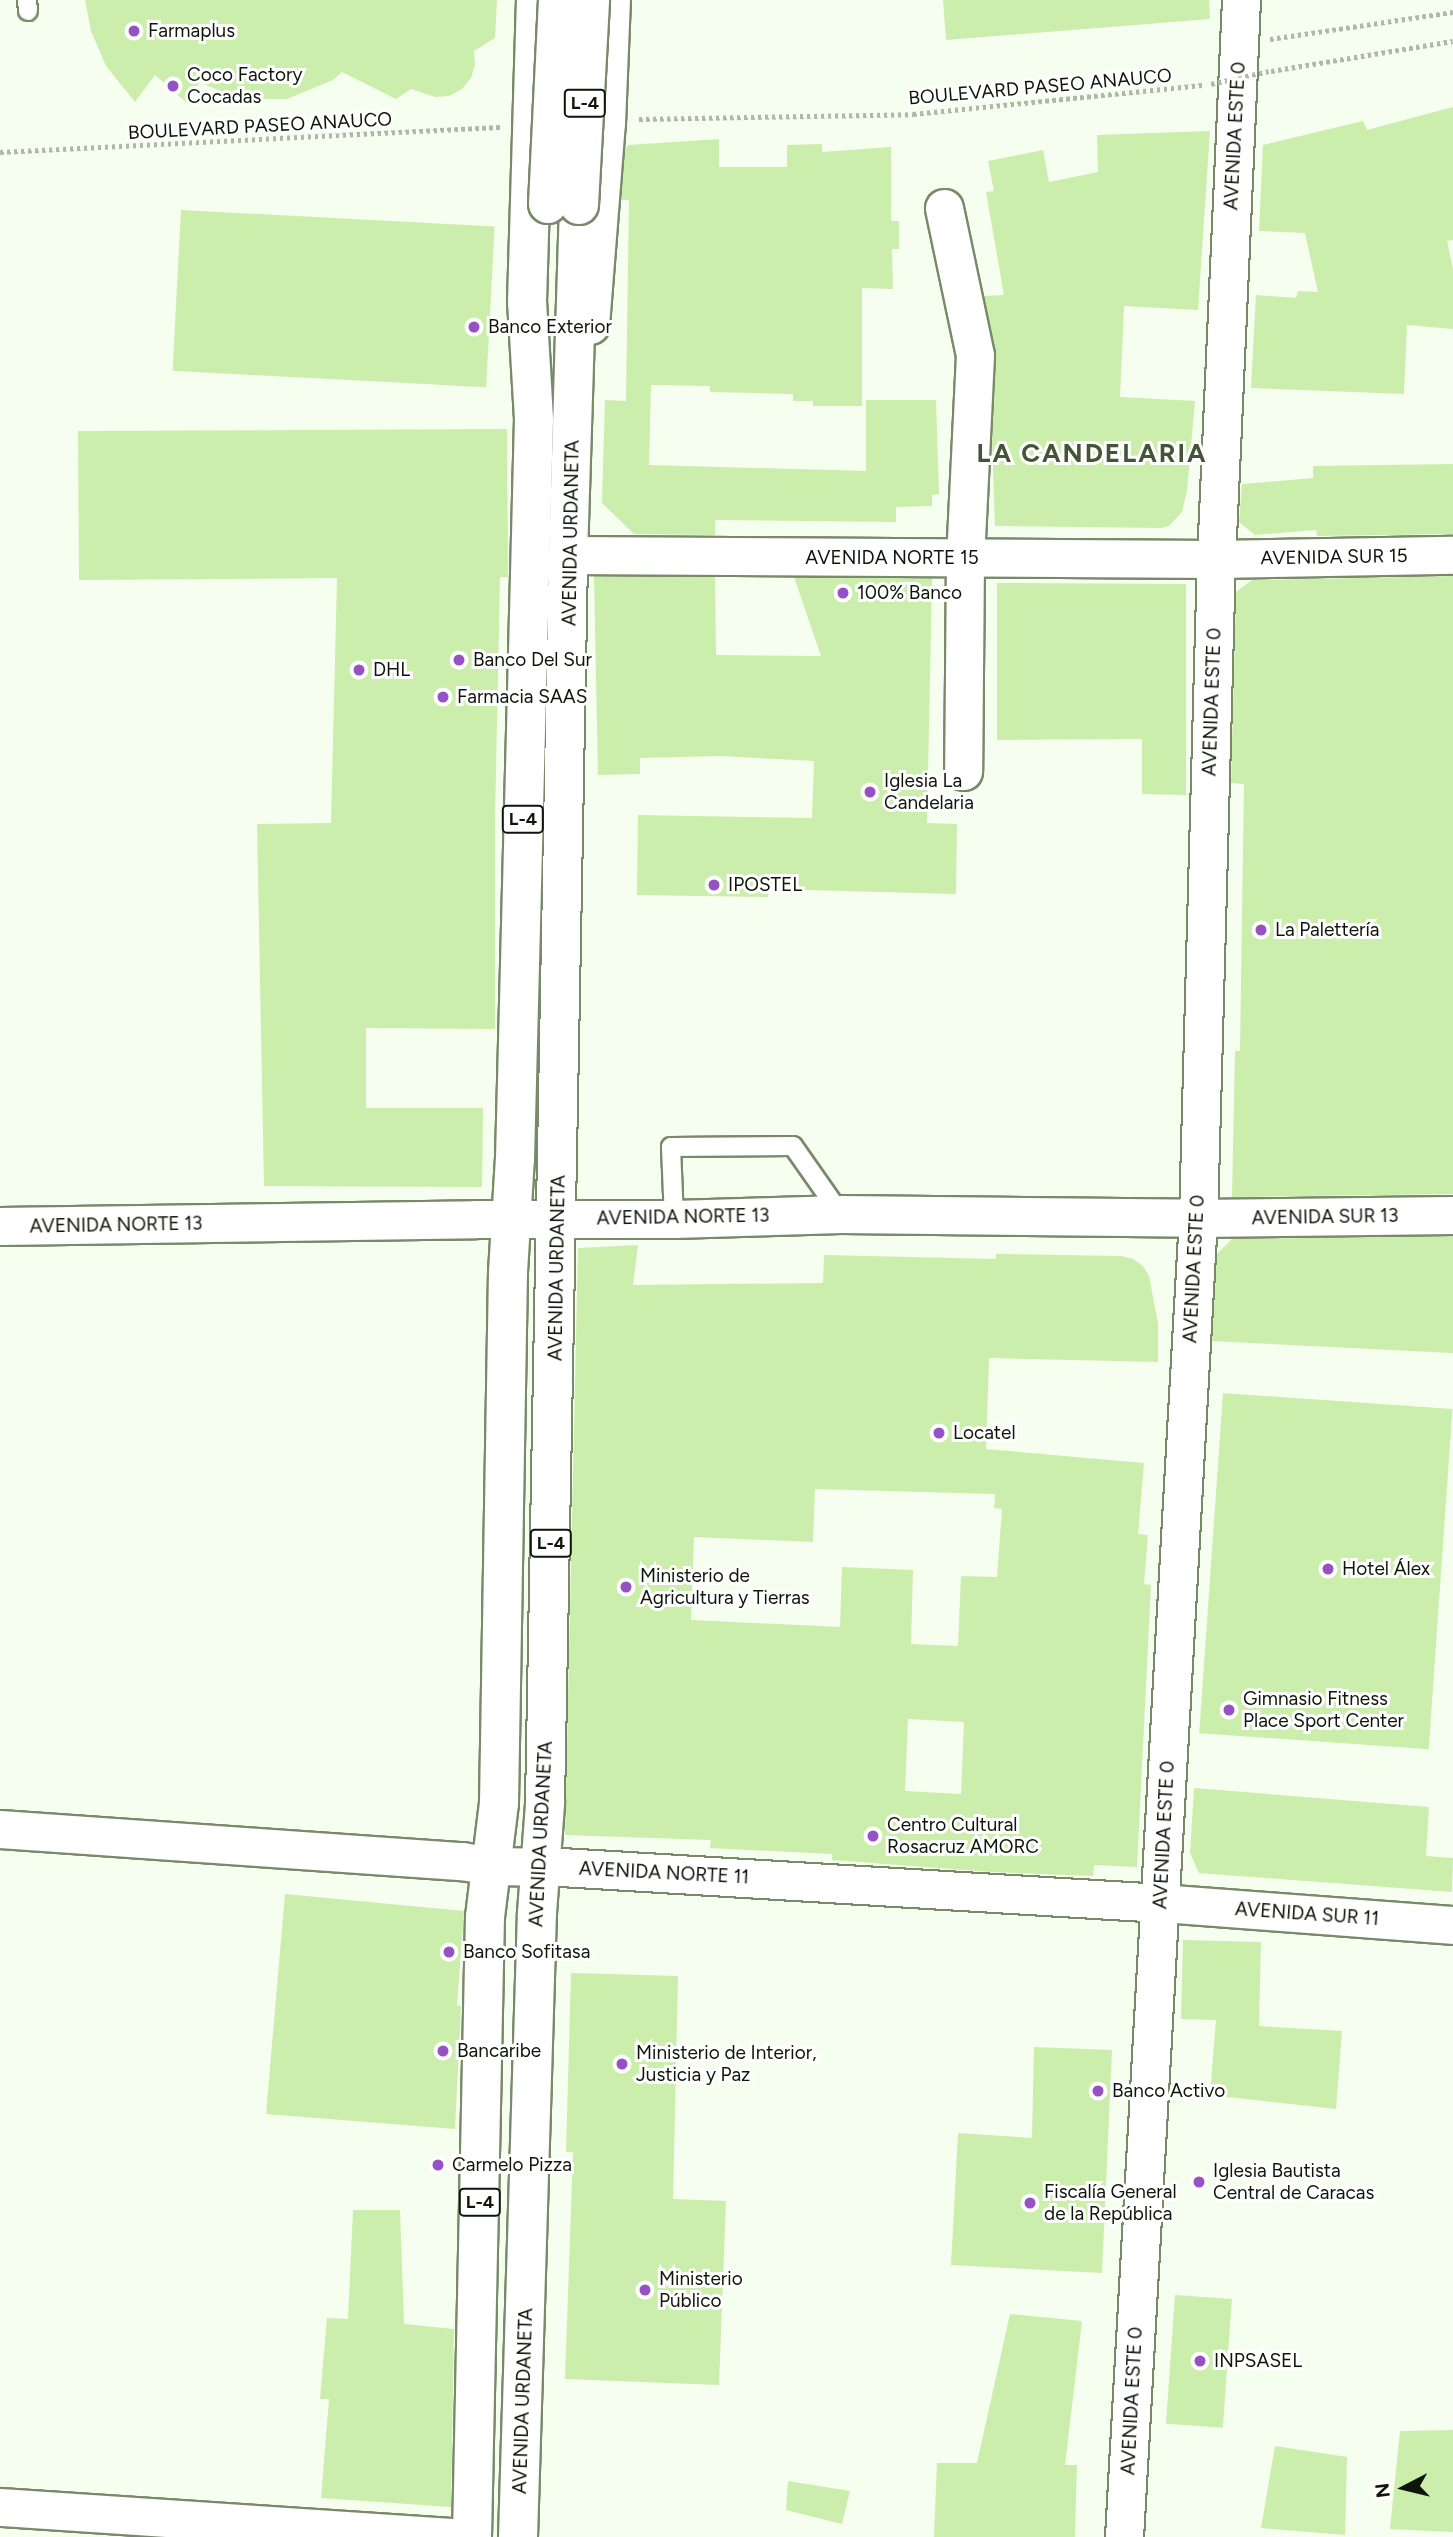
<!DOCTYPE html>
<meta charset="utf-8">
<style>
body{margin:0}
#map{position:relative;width:1453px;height:2537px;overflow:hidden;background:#f6fef0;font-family:Figtree,sans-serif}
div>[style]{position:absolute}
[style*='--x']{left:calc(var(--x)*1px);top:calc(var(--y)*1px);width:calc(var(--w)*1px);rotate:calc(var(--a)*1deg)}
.building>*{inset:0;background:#cbeeac;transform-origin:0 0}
.path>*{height:4.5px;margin-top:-2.25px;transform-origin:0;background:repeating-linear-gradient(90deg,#b0b8ab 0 3.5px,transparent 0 7px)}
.roads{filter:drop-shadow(2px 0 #798a6a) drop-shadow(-2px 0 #798a6a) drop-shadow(0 2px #798a6a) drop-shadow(0 -2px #798a6a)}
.lane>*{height:18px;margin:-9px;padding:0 9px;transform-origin:9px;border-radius:9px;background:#fff}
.street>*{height:37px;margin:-18.5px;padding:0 18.5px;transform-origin:18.5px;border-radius:18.5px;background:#fff}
.primary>*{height:38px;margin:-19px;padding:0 19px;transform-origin:19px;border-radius:19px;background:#fff}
.path-bridge>*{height:4.5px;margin-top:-2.25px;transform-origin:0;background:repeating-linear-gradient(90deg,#b0b8ab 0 3.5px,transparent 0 7px)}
.bridges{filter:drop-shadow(2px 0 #798a6a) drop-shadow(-2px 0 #798a6a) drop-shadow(0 2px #798a6a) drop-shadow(0 -2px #798a6a)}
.primary-bridge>*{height:38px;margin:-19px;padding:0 19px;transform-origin:19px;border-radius:19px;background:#fff}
.dots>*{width:19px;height:19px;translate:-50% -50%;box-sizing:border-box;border:4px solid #fff;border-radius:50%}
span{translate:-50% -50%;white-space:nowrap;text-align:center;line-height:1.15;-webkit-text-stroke:6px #fff;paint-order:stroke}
.shield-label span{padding:2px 5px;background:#fff;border:2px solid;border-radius:5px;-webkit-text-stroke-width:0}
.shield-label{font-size:18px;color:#0e1509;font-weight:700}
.poi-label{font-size:19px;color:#0e1509}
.left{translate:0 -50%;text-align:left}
.street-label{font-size:19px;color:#0e1509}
.district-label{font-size:26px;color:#445437;font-weight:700;letter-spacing:2px}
.north{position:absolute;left:1369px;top:2453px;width:70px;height:70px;-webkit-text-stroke:5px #fff;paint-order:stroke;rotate:263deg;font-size:19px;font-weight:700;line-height:28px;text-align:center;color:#0e1509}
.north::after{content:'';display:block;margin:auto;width:24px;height:32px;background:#0e1509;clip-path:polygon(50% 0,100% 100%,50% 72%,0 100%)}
</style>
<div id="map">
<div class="building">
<div style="clip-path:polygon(85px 0,497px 0,495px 38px,474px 51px,475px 65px,471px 78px,462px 89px,449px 96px,435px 97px,411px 89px,396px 99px,342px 72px,333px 80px,287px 99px,238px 99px,200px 82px,187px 103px,155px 75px,135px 102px,106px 66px,91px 31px)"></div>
<div style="clip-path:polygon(943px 0,1209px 0,1210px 19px,946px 40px)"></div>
<div style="clip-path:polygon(1453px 107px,1453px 240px,1447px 241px,1453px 269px,1453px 329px,1407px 325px,1404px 394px,1251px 388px,1256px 295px,1296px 298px,1298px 291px,1318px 292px,1305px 233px,1259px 231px,1263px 145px,1363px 121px,1367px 130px)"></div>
<div style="clip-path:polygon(1210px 131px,1198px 310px,1124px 306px,1120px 397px,1195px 401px,1187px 491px,1182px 512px,1169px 526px,1162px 528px,995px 526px,992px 441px,996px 356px,984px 296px,1004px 295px,986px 192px,994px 191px,988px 161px,1043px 150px,1049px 182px,1098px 172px,1097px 135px)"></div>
<div style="clip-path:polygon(719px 139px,719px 167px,787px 167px,787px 145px,822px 144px,822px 152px,891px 147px,891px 221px,899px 221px,899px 249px,892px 249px,893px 289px,862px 288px,862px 406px,813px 406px,813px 401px,793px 401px,793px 394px,710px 392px,710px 386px,651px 385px,649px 465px,866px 471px,866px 400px,936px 400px,939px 494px,932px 495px,932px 506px,896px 507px,896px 522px,715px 520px,715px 535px,634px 534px,602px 503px,605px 400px,626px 401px,629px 200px,621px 200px,625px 149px,628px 145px)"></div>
<div style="left:181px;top:210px;width:314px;height:161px;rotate:3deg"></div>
<div style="clip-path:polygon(507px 429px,508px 577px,500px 577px,495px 820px,495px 1029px,366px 1028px,366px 1108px,483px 1108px,482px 1187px,264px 1186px,257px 824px,331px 823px,337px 578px,79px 580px,78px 431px)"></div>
<div style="clip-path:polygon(1453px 464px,1453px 534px,1317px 536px,1316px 530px,1255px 535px,1239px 522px,1242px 484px,1313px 478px,1313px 466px)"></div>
<div style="clip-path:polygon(594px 576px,715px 577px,716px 655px,821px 656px,794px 577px,932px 578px,927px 823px,957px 824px,956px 894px,769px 889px,768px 897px,637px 895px,638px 815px,812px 818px,814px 761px,720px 756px,640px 758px,640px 774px,598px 775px)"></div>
<div style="clip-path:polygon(1453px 576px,1453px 1194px,1232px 1197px,1235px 1051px,1240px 1051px,1244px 784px,1231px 783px,1236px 592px,1252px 580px)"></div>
<div style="clip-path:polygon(997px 583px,1186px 584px,1186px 795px,1142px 794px,1142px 739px,997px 740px)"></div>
<div style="clip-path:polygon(1453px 1236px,1453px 1353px,1212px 1341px,1217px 1254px,1232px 1239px)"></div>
<div style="clip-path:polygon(evenodd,638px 1245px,633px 1285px,823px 1283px,824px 1255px,996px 1259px,996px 1254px,1121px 1256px,1133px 1259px,1143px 1266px,1149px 1276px,1158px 1324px,1158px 1362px,989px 1358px,986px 1449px,1144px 1463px,1138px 1534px,1148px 1535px,1144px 1584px,1151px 1585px,1137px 1867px,1094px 1865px,1093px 1876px,992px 1872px,832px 1860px,832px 1854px,710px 1848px,711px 1840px,565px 1835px,578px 1248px,638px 1245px,815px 1489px,995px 1494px,994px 1508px,1002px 1509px,997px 1577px,961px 1576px,958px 1646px,911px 1644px,913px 1570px,842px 1567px,840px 1627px,691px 1620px,694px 1537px,813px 1542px,815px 1489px,638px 1245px,908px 1719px,964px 1722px,961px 1794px,905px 1791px,908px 1719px)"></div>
<div style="left:1223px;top:1393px;width:230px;height:341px;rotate:4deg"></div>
<div style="clip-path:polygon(1194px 1788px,1429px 1807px,1426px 1856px,1453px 1858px,1452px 1892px,1199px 1873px,1190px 1853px)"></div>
<div style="clip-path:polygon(285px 1894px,464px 1911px,457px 2005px,461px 2006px,455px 2129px,266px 2114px)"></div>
<div style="clip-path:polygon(1183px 1940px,1261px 1942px,1259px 2026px,1342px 2031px,1336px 2109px,1210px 2095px,1216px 2020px,1181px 2019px)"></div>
<div style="clip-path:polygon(571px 1973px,678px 1976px,673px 2199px,726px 2201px,719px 2385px,565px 2379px,573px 2152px,566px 2152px)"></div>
<div style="clip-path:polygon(1034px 2047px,1112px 2050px,1102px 2273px,951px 2265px,958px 2133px,1032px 2138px)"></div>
<div style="clip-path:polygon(353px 2210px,400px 2210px,404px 2324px,454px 2329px,451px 2507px,321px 2498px,329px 2399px,320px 2399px,327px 2318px,348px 2319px)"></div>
<div style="left:1175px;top:2295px;width:57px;height:129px;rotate:4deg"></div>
<div style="clip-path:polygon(1010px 2314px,1082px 2321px,1065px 2465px,1077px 2465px,1075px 2537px,934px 2537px,937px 2463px,977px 2463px)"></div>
<div style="clip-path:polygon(1453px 2430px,1453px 2532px,1390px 2529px,1400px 2431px)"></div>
<div style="clip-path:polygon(1275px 2446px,1347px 2457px,1345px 2535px,1261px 2528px)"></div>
<div style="clip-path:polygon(788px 2481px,850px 2491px,842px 2524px,786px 2510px)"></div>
</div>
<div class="path">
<div style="--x:1270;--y:39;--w:185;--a:-8.4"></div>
<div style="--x:1271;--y:71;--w:184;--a:-9.4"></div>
<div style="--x:639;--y:119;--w:274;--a:-1"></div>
<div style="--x:913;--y:114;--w:291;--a:-5.7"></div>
<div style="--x:0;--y:152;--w:501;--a:-2.86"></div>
</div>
<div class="roads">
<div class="lane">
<div style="--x:27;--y:0;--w:11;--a:85"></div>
<div style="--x:674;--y:1219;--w:72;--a:-92.4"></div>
<div style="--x:671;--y:1147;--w:122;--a:-0.5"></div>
<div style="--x:793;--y:1146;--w:82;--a:55"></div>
</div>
<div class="street">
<div style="--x:944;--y:208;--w:150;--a:78.1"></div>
<div style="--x:975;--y:355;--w:204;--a:92.8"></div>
<div style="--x:965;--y:559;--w:212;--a:90.5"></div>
<div style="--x:590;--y:325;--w:203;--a:-85.5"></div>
<div style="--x:606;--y:123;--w:123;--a:-87.7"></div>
<div style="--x:568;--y:555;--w:648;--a:0.35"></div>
<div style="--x:1216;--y:559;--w:237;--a:-1"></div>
<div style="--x:0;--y:1226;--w:476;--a:-0.8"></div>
<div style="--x:476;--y:1219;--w:198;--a:0"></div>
<div style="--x:674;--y:1219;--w:167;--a:-1.7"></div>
<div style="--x:841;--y:1214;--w:357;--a:0.6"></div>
<div style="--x:1198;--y:1218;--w:255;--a:-0.7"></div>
<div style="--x:0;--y:1829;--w:463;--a:4"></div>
<div style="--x:462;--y:1861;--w:28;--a:10"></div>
<div style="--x:490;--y:1866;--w:71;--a:0.8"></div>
<div style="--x:561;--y:1867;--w:601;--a:3.43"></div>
<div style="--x:1161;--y:1903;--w:293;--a:4.3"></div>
<div style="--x:0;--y:2507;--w:456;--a:3.8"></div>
<div style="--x:1124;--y:2537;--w:1321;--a:-86.79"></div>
<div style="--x:1198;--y:1218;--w:659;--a:-88.44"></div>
<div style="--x:1216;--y:559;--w:560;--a:-87.44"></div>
</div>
<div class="primary">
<div style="--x:472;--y:2537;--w:620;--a:-88.8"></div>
<div style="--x:485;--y:1917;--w:115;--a:-83"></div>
<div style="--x:499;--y:1803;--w:531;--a:-89.03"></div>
<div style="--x:508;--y:1272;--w:113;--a:-86.5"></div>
<div style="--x:515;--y:1159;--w:740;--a:-88.53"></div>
<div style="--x:534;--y:419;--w:117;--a:-93.4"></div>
<div style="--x:527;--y:302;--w:302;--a:-88.3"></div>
<div style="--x:518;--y:2537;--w:624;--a:-88.26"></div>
<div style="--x:537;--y:1913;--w:110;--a:-85.8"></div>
<div style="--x:545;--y:1803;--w:1248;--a:-88.94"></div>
<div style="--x:568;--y:555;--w:350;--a:-88.2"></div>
</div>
</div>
<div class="path-bridge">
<div style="--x:1211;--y:84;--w:59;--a:-12.6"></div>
</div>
<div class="bridges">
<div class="primary-bridge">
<div style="--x:548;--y:204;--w:204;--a:-87.2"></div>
<div style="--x:579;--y:205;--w:205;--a:-86.9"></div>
</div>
</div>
<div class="dots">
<div style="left:134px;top:31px;background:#9651c5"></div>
<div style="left:173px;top:86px;background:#9651c5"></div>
<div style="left:474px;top:327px;background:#9651c5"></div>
<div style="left:843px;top:593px;background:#9651c5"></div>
<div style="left:459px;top:660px;background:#9651c5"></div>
<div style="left:359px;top:670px;background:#9651c5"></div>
<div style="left:443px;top:697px;background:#9651c5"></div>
<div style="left:870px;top:792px;background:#9651c5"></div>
<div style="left:714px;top:885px;background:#9651c5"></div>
<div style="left:1261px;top:930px;background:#9651c5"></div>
<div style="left:939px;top:1433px;background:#9651c5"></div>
<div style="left:1328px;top:1569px;background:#9651c5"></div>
<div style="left:626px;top:1587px;background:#9651c5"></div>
<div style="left:1229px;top:1710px;background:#9651c5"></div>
<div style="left:873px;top:1836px;background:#9651c5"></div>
<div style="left:449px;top:1952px;background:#9651c5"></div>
<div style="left:443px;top:2051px;background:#9651c5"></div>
<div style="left:622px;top:2064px;background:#9651c5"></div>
<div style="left:1098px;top:2091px;background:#9651c5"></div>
<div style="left:438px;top:2165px;background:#9651c5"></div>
<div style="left:1199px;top:2182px;background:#9651c5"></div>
<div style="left:1030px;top:2203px;background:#9651c5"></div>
<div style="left:645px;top:2290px;background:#9651c5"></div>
<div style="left:1200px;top:2361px;background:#9651c5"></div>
</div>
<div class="shield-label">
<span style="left:585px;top:103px">L-4</span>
<span style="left:523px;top:819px">L-4</span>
<span style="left:551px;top:1543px">L-4</span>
<span style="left:480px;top:2202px">L-4</span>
</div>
<div class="poi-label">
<span class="left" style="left:148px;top:31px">Farmaplus</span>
<span class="left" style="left:187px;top:86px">Coco Factory<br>Cocadas</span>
<span class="left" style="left:488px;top:327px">Banco Exterior</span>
<span class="left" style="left:857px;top:593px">100% Banco</span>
<span class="left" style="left:473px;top:660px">Banco Del Sur</span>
<span class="left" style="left:373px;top:670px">DHL</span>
<span class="left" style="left:457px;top:697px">Farmacia SAAS</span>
<span class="left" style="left:884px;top:792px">Iglesia La<br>Candelaria</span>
<span class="left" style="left:728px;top:885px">IPOSTEL</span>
<span class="left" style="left:1275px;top:930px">La Palettería</span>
<span class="left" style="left:953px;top:1433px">Locatel</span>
<span class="left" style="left:1342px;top:1569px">Hotel Álex</span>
<span class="left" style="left:640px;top:1587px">Ministerio de<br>Agricultura y Tierras</span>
<span class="left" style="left:1243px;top:1710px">Gimnasio Fitness<br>Place Sport Center</span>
<span class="left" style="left:887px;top:1836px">Centro Cultural<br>Rosacruz AMORC</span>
<span class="left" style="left:463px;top:1952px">Banco Sofitasa</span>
<span class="left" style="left:457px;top:2051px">Bancaribe</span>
<span class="left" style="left:636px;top:2064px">Ministerio de Interior,<br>Justicia y Paz</span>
<span class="left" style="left:1112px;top:2091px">Banco Activo</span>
<span class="left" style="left:452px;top:2165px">Carmelo Pizza</span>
<span class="left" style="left:1213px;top:2182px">Iglesia Bautista<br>Central de Caracas</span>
<span class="left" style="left:1044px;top:2203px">Fiscalía General<br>de la República</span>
<span class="left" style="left:659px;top:2290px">Ministerio<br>Público</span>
<span class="left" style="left:1214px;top:2361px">INPSASEL</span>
</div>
<div class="street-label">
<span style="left:1040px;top:87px;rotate:-5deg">BOULEVARD PASEO ANAUCO</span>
<span style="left:260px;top:126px;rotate:-3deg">BOULEVARD PASEO ANAUCO</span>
<span style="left:1235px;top:136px;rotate:-87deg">AVENIDA ESTE 0</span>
<span style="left:571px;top:533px;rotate:-89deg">AVENIDA URDANETA</span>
<span style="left:1334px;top:557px;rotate:-1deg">AVENIDA SUR 15</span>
<span style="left:892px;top:558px">AVENIDA NORTE 15</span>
<span style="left:1212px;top:702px;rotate:-88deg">AVENIDA ESTE 0</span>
<span style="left:683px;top:1217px;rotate:-1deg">AVENIDA NORTE 13</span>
<span style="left:1325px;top:1217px;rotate:-1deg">AVENIDA SUR 13</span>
<span style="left:116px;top:1225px;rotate:-1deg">AVENIDA NORTE 13</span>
<span style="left:557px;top:1268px;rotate:-89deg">AVENIDA URDANETA</span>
<span style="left:1194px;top:1269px;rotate:-87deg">AVENIDA ESTE 0</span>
<span style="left:541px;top:1834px;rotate:-87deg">AVENIDA URDANETA</span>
<span style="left:1164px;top:1835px;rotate:-87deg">AVENIDA ESTE 0</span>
<span style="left:664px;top:1873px;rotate:3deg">AVENIDA NORTE 11</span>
<span style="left:1307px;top:1914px;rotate:4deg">AVENIDA SUR 11</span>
<span style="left:523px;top:2401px;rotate:-88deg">AVENIDA URDANETA</span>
<span style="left:1132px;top:2401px;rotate:-87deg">AVENIDA ESTE 0</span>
</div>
<div class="district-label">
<span style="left:1092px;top:454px">LA CANDELARIA</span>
</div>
<div class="north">N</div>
</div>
